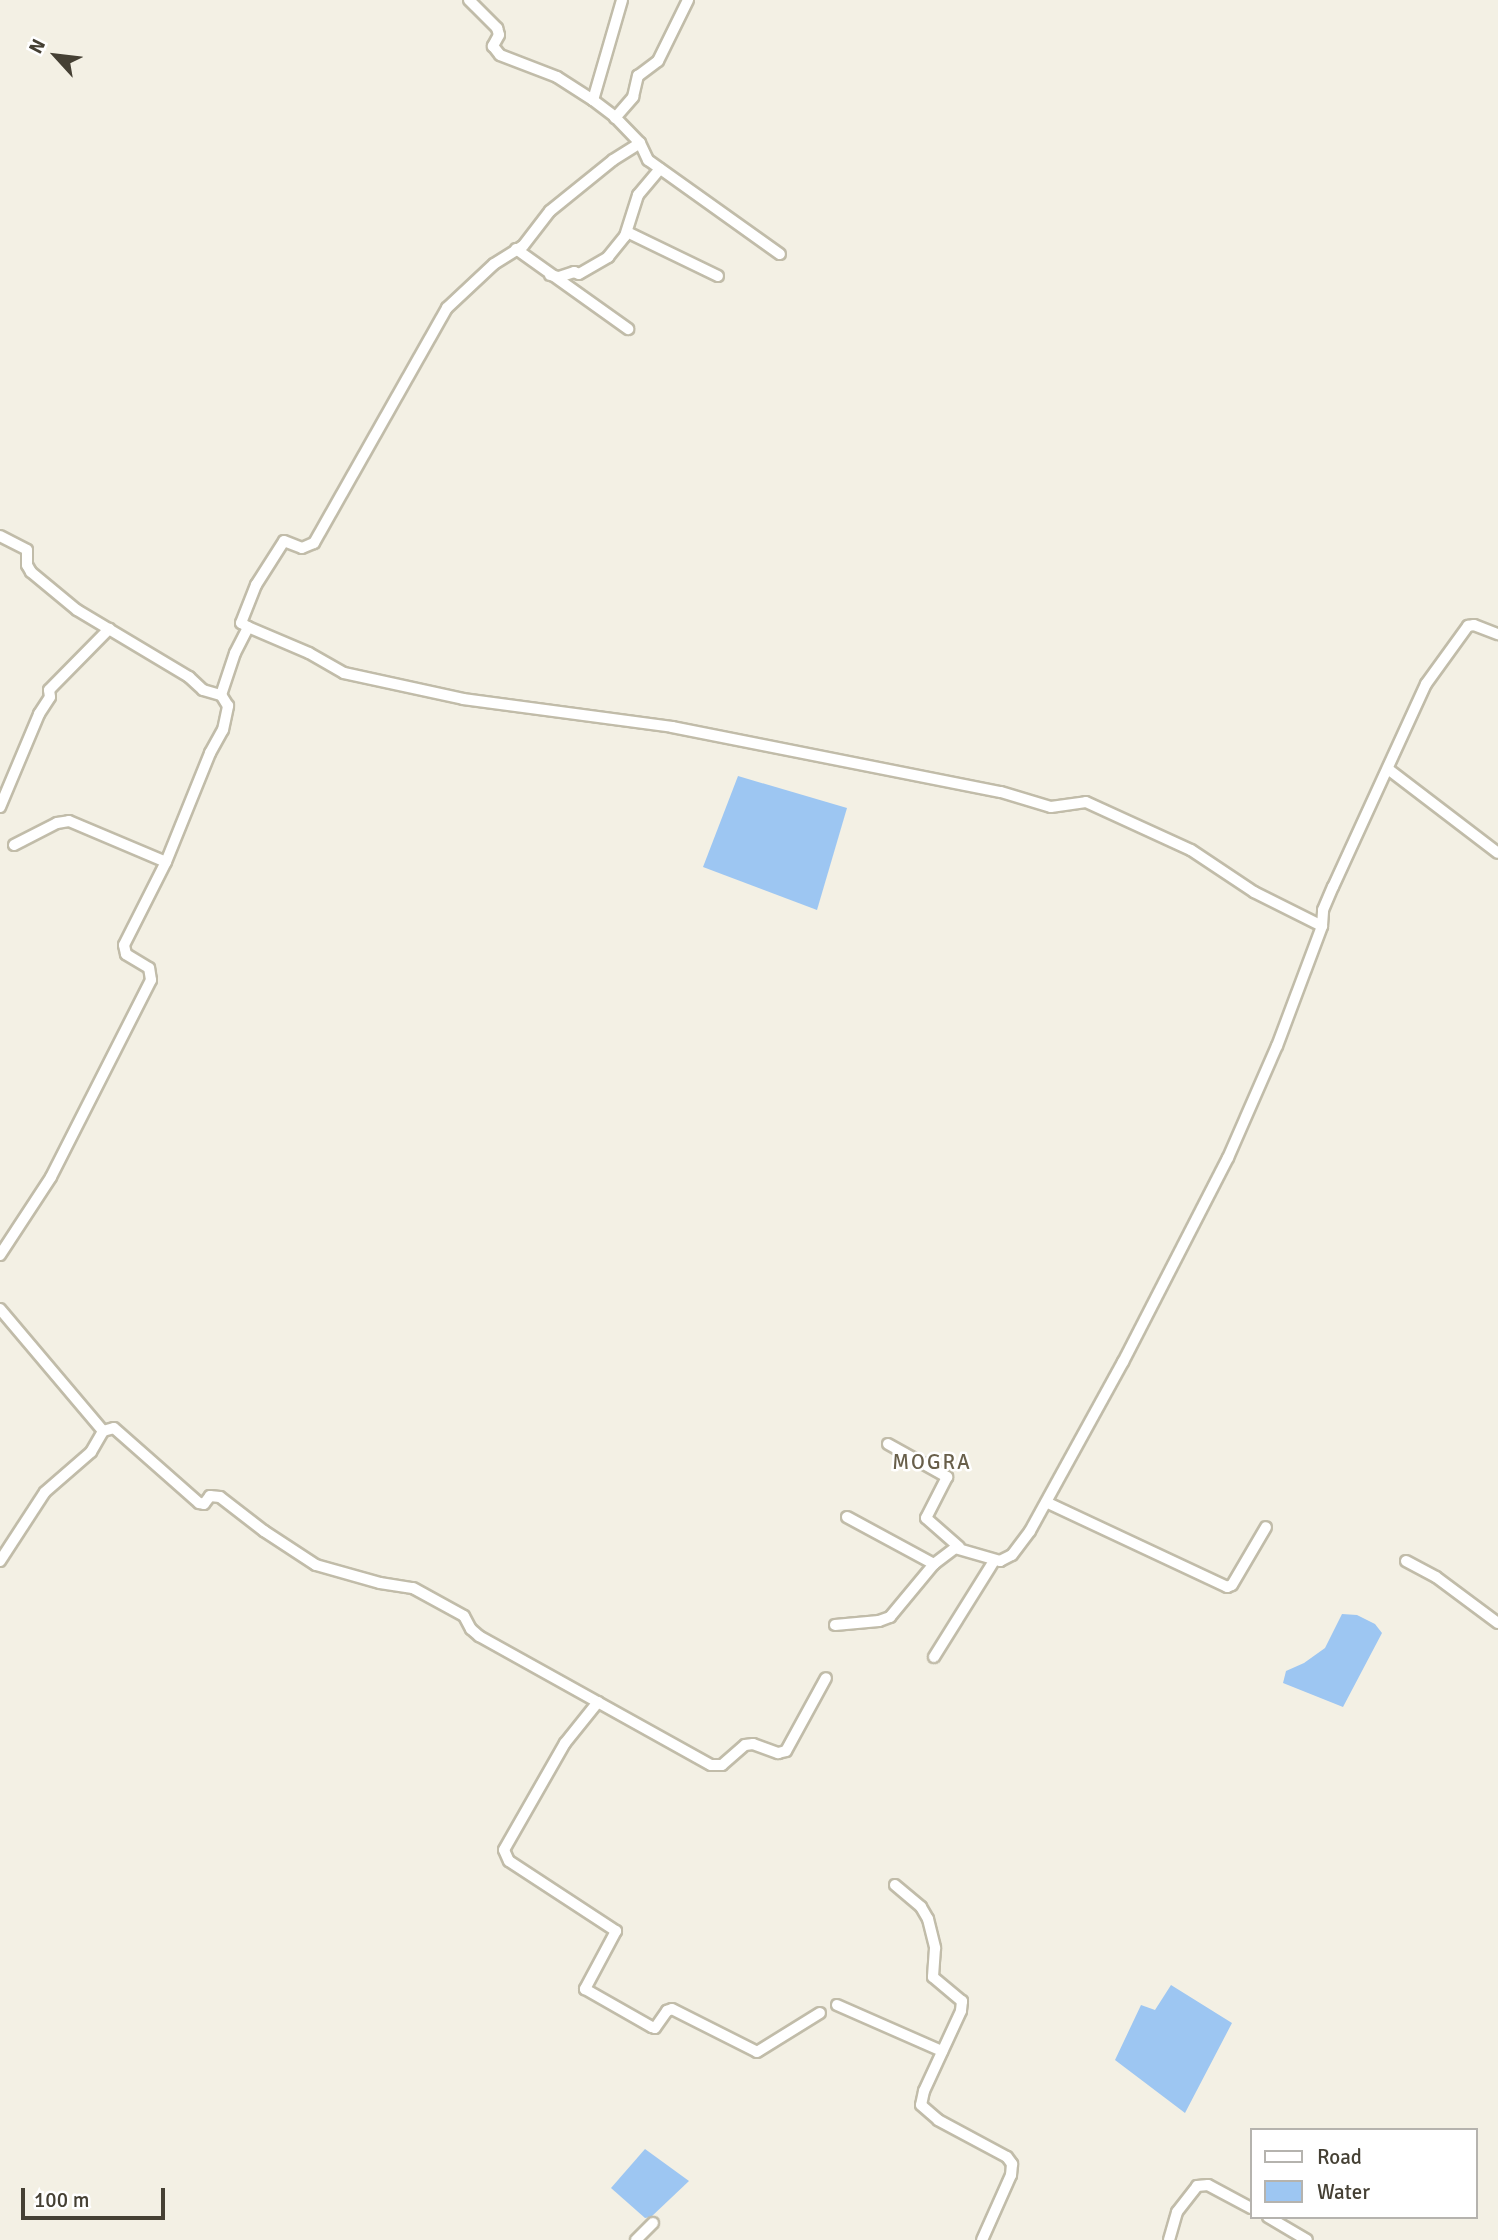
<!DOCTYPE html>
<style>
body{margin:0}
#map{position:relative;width:1498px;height:2240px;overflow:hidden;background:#f3f0e4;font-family:Signika,sans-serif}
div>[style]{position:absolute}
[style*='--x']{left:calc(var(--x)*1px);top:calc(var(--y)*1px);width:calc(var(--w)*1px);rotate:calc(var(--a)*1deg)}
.water>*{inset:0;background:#9dc6f2}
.roads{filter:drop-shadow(2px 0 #c1bca9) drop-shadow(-2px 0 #c1bca9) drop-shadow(0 2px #c1bca9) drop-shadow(0 -2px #c1bca9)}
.street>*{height:10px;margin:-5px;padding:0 5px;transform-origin:5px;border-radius:5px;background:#fff}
span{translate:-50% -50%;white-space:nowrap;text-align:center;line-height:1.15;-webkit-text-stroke:5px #fff;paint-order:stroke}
.quarter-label{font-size:21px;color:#685f4a;letter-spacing:2px}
.legend{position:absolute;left:1250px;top:2128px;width:228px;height:91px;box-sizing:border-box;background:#fff;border:2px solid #b5b3ae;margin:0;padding:9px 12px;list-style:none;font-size:21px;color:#454034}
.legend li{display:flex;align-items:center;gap:14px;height:35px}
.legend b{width:35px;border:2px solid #b5b3ae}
.north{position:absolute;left:21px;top:21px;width:70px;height:70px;-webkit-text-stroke:5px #fff;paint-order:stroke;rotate:297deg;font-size:19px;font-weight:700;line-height:28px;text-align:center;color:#454034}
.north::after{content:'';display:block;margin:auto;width:24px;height:32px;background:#454034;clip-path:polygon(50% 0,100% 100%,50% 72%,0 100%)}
.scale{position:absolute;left:21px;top:2188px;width:144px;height:32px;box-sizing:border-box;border:4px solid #454034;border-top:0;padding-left:9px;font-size:21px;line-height:24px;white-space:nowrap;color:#454034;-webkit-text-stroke:5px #fff;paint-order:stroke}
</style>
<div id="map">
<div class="water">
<div style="clip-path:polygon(738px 776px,847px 808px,817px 910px,703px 867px)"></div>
<div style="clip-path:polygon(1342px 1614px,1357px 1615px,1375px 1624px,1382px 1633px,1343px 1707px,1283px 1683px,1286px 1671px,1304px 1663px,1325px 1648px)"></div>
<div style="clip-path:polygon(1171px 1985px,1232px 2023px,1185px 2113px,1115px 2060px,1141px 2005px,1155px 2010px)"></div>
<div style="clip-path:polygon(645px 2149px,689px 2181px,651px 2217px,645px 2218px,611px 2188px)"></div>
</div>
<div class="roads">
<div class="street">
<div style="--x:469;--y:0;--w:40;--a:45"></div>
<div style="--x:497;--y:28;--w:7;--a:74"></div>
<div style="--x:499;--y:35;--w:13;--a:119"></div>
<div style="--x:493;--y:46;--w:11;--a:52"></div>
<div style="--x:500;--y:55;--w:61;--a:21.1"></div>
<div style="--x:557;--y:77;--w:43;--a:32.6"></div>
<div style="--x:615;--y:118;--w:28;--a:-49"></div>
<div style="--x:633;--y:97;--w:22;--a:-77"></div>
<div style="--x:638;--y:76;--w:25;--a:-37"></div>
<div style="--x:658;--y:61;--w:68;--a:-63.8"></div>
<div style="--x:640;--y:143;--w:19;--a:65"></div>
<div style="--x:648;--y:160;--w:162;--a:35.5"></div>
<div style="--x:627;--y:232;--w:101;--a:25.8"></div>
<div style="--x:516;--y:249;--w:138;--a:35.5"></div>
<div style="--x:550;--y:275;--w:9;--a:13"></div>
<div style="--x:559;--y:277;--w:16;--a:-18"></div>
<div style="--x:574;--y:272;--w:5;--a:22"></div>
<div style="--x:579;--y:274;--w:34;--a:-30"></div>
<div style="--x:608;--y:257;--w:27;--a:-51"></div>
<div style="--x:625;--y:236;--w:43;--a:-72.4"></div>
<div style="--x:638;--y:195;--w:34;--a:-50"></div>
<div style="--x:0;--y:536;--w:30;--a:27"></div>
<div style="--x:27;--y:550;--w:15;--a:90"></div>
<div style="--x:27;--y:565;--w:8;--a:60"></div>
<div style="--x:31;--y:572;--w:60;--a:39.6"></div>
<div style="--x:77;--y:610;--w:131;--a:30.9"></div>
<div style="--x:189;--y:677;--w:19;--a:43"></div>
<div style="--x:203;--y:690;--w:19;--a:16"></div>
<div style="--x:221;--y:695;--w:44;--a:-71.6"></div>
<div style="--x:235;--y:653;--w:29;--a:-63"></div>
<div style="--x:248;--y:627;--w:8;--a:-150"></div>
<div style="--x:241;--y:623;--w:41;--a:-68.5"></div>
<div style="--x:256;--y:585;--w:52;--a:-57.5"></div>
<div style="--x:284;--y:541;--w:19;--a:21"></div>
<div style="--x:302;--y:548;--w:13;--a:-23"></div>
<div style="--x:314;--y:543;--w:270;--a:-60.5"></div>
<div style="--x:447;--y:308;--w:64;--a:-43.1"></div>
<div style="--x:494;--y:264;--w:34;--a:-32"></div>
<div style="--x:523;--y:246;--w:44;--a:-52.4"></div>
<div style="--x:550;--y:211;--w:81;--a:-39"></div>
<div style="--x:613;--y:160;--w:32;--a:-32"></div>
<div style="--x:640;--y:143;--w:37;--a:-134"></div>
<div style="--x:614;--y:116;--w:26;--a:-143"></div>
<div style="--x:593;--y:100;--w:104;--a:-73.8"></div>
<div style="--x:248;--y:627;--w:66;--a:23.1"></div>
<div style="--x:309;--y:653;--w:40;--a:29.7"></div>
<div style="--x:344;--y:673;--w:122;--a:12.3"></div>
<div style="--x:463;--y:699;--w:211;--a:7.6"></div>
<div style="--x:672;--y:727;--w:335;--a:11.2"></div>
<div style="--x:1001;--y:792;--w:52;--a:16.7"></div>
<div style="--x:1051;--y:807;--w:35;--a:-8"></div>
<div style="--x:1086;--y:802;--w:115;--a:24.6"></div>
<div style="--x:1191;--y:850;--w:76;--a:33.7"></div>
<div style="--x:1254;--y:892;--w:76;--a:26.6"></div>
<div style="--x:1322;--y:926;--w:16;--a:-86"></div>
<div style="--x:1323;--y:910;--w:25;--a:-67"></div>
<div style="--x:1333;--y:887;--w:223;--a:-65.4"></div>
<div style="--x:1426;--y:684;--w:72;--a:-54.1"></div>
<div style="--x:1468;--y:626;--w:6;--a:-9"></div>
<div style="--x:1474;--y:625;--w:26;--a:21"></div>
<div style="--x:1388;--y:769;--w:138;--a:37.4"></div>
<div style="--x:0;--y:807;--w:101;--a:-67.2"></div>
<div style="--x:39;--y:714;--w:20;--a:-57"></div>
<div style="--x:50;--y:697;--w:7;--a:-98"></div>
<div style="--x:49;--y:690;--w:86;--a:-45.5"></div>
<div style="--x:14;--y:845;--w:48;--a:-27.1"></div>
<div style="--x:57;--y:823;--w:12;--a:-9"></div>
<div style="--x:69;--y:821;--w:105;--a:22.9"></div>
<div style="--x:0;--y:1255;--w:93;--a:-56.8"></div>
<div style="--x:51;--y:1177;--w:221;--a:-63.1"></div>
<div style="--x:151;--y:980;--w:12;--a:-99"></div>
<div style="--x:149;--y:968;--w:27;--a:-149"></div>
<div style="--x:126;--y:954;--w:9;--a:-103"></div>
<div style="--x:124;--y:945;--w:93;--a:-63.2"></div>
<div style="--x:166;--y:862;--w:118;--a:-68"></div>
<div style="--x:210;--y:753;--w:26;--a:-61"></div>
<div style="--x:223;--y:730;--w:25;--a:-78"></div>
<div style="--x:228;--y:706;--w:13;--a:-122"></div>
<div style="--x:0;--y:1309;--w:160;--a:49.8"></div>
<div style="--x:103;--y:1431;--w:11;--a:-15"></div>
<div style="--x:114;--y:1428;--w:113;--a:41.4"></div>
<div style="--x:199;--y:1503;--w:5;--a:11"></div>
<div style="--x:204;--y:1504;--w:10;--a:-53"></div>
<div style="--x:210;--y:1496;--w:10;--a:6"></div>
<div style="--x:220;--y:1497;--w:56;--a:37.7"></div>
<div style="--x:264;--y:1531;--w:62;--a:33.2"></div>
<div style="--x:316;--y:1565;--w:66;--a:15.7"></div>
<div style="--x:380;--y:1583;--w:33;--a:9"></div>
<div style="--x:413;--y:1588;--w:58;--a:28.8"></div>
<div style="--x:464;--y:1616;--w:15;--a:62"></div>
<div style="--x:471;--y:1629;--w:11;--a:41"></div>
<div style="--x:479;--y:1636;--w:265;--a:29.1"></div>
<div style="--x:711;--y:1765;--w:11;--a:0"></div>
<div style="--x:722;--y:1765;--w:30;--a:-41"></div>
<div style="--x:745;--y:1745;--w:8;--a:-7"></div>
<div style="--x:753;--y:1744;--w:27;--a:20"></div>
<div style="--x:778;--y:1753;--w:8;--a:-14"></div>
<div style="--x:786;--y:1751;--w:83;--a:-61.3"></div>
<div style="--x:888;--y:1444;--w:68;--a:29.2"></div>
<div style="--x:947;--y:1477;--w:46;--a:117.1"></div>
<div style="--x:926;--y:1518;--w:44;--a:41.3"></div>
<div style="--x:1048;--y:1503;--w:198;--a:25.1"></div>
<div style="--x:1227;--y:1587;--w:5;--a:-22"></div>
<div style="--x:1232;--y:1585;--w:67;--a:-59.6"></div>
<div style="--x:847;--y:1517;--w:99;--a:28.4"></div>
<div style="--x:0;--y:1561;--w:82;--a:-56.9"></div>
<div style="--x:45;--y:1492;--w:61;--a:-41"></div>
<div style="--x:91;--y:1452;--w:24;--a:-60"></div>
<div style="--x:1406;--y:1561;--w:34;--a:28"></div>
<div style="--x:1436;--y:1577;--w:77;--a:36.6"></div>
<div style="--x:835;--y:1625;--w:44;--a:-5.2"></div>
<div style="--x:879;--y:1621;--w:12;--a:-20"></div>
<div style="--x:890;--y:1617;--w:69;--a:-50.3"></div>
<div style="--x:934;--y:1564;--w:26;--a:-37"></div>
<div style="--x:955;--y:1548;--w:47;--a:16.1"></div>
<div style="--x:1000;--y:1561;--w:13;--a:-27"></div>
<div style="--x:1012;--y:1555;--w:30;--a:-53"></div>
<div style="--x:1030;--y:1531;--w:193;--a:-61.2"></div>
<div style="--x:1123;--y:1362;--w:229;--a:-62.8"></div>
<div style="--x:1228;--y:1158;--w:122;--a:-66.4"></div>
<div style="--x:1277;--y:1046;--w:128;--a:-69.4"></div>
<div style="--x:934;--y:1657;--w:113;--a:-58"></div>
<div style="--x:598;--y:1702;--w:53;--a:128.8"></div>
<div style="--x:565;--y:1743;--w:123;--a:119.7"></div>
<div style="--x:504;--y:1850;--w:12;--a:66"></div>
<div style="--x:509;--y:1861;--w:128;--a:33.2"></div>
<div style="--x:616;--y:1931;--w:66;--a:118.1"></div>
<div style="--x:585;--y:1989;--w:77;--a:29.6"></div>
<div style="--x:652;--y:2027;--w:3;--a:18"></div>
<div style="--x:655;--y:2028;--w:21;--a:-55"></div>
<div style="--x:667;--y:2011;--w:5;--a:-22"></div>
<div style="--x:672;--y:2009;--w:95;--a:26.8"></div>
<div style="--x:757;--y:2052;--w:74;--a:-31.8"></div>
<div style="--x:895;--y:1885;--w:34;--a:40"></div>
<div style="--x:921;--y:1907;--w:14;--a:60"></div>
<div style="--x:928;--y:1919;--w:30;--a:76"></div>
<div style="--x:935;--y:1948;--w:29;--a:94"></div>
<div style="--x:933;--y:1977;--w:38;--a:40"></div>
<div style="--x:962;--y:2001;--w:10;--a:96"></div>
<div style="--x:961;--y:2011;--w:88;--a:114.8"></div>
<div style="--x:924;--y:2091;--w:14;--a:102"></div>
<div style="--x:921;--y:2105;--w:23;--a:41"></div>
<div style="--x:938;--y:2120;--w:78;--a:28.2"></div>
<div style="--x:1007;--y:2157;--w:9;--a:54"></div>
<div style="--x:1012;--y:2164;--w:11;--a:95"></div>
<div style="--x:1011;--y:2175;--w:71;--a:114"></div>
<div style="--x:837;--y:2005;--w:115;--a:23.7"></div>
<div style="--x:1268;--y:2217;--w:45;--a:30.5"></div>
<div style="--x:636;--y:2240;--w:24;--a:-45"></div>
<div style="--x:1169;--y:2240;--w:29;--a:-74"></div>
<div style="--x:1177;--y:2212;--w:33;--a:-52"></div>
<div style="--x:1197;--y:2186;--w:11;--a:-5"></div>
<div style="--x:1208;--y:2185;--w:49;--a:28.1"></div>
</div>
</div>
<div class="quarter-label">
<span style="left:932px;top:1462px">MOGRA</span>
</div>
<ul class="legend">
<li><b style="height:9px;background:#fff"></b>Road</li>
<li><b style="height:19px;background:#9dc6f2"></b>Water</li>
</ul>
<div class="north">N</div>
<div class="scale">100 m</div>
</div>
